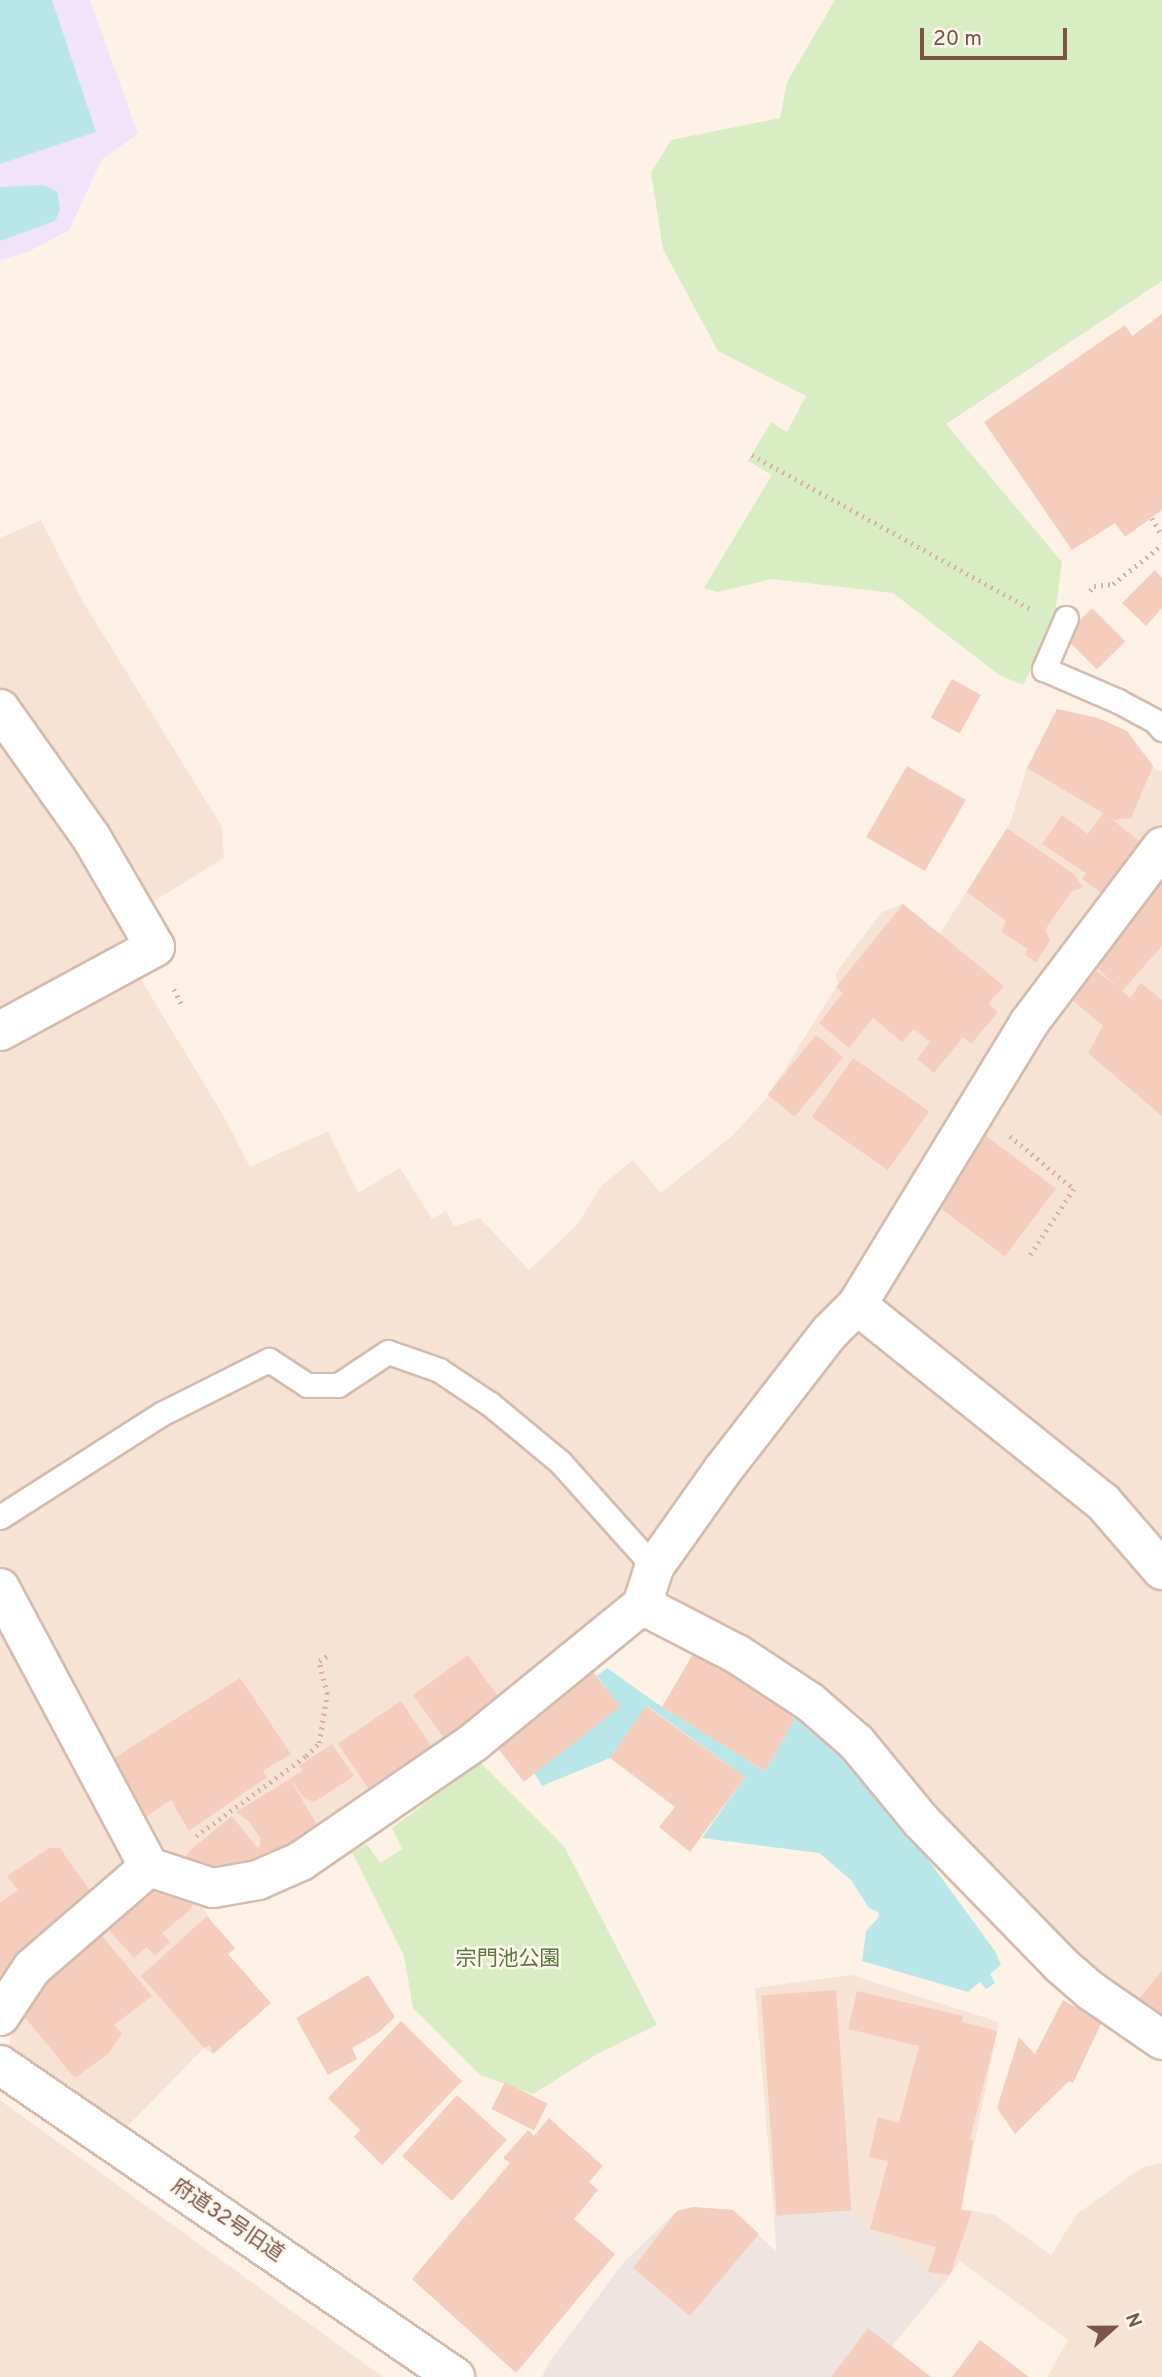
<!DOCTYPE html>
<meta charset="utf-8">
<style>
body{margin:0}
#map{position:relative;width:1162px;height:2377px;overflow:hidden;background:#fef2e6;font-family:Overpass,"Noto Sans JP",sans-serif}
div>[style]{position:absolute}
[style*='--x']{left:calc(var(--x)*1px);top:calc(var(--y)*1px);width:calc(var(--w)*1px);rotate:calc(var(--a)*1deg)}
.residential>*{inset:0;background:#f6e3d4}
.industrial>*{inset:0;background:#eee5e0}
.education>*{inset:0;background:#f0e3fa}
.green>*{inset:0;background:#d8edc3}
.water>*{inset:0;background:#b9e7e9}
.building>*{inset:0;background:#f5cdbc;transform-origin:0 0}
.path>*{height:4.5px;margin-top:-2.25px;transform-origin:0;background:repeating-linear-gradient(90deg,#dbb09e 0 2px,transparent 0 7px)}
.roads{filter:drop-shadow(2px 0 #d4bbae) drop-shadow(-2px 0 #d4bbae) drop-shadow(0 2px #d4bbae) drop-shadow(0 -2px #d4bbae)}
.service>*{height:23px;margin:-11.5px;padding:0 11.5px;transform-origin:11.5px;border-radius:11.5px;background:#fff}
.minor>*{height:38px;margin:-19px;padding:0 19px;transform-origin:19px;border-radius:19px;background:#fff}
.tertiary>*{height:38px;margin:-19px;padding:0 19px;transform-origin:19px;border-radius:19px;background:#fff}
span{translate:-50% -50%;white-space:nowrap;text-align:center;line-height:1.15;-webkit-text-stroke:5px #fff7ee;paint-order:stroke}
.park-label{font-size:21px;color:#557a3c}
.street-label{font-size:21px;color:#7a5548}
.north{position:absolute;left:1078px;top:2293px;width:70px;height:70px;-webkit-text-stroke:5px #fff7ee;paint-order:stroke;rotate:69deg;font-size:19px;font-weight:700;line-height:28px;text-align:center;color:#7a5548}
.north::after{content:'';display:block;margin:auto;width:24px;height:32px;background:#7a5548;clip-path:polygon(50% 0,100% 100%,50% 72%,0 100%)}
.scale{position:absolute;left:920px;top:28px;width:147px;height:32px;box-sizing:border-box;border:4px solid #7a5548;border-top:0;padding-left:9px;font-size:21px;line-height:24px;white-space:nowrap;color:#7a5548;-webkit-text-stroke:5px #fff7ee;paint-order:stroke}
</style>
<div id="map">
<div class="residential">
<div style="clip-path:polygon(41px 520px,82px 600px,222px 827px,224px 858px,148px 905px,173px 953px,137px 973px,223px 1115px,250px 1167px,328px 1131px,358px 1193px,400px 1168px,432px 1219px,446px 1211px,454px 1226px,480px 1218px,529px 1270px,577px 1225px,602px 1185px,633px 1160px,661px 1193px,731px 1137px,766px 1099px,838px 984px,835px 974px,882px 912px,903px 904px,911px 914px,914px 912px,939px 935px,1010px 823px,1027px 768px,1057px 709px,1098px 718px,1127px 731px,1156px 770px,1162px 771px,1162px 2025px,1074px 1960px,944px 1822px,857px 1713px,770px 1653px,679px 1600px,642px 1572px,593px 1631px,377px 1794px,197px 1895px,228px 1954px,271px 2003px,213px 2054px,204px 2048px,120px 2134px,9px 2054px,13px 2003px,0 1988px,0 538px)"></div>
<div style="clip-path:polygon(851px 1975px,999px 2022px,961px 2209px,995px 2215px,1051px 2255px,1077px 2214px,1143px 2167px,1162px 2163px,1162px 2377px,1047px 2377px,1068px 2340px,960px 2261px,944px 2283px,848px 2212px,774px 2215px,755px 1988px)"></div>
<div style="clip-path:polygon(0 2100px,383px 2377px,0 2377px)"></div>
</div>
<div class="industrial">
<div style="clip-path:polygon(693px 2207px,733px 2210px,776px 2252px,774px 2215px,848px 2212px,944px 2283px,892px 2346px,931px 2377px,542px 2377px,548px 2364px,623px 2263px,677px 2211px)"></div>
</div>
<div class="education">
<div style="clip-path:polygon(0 0,90px 0,138px 134px,102px 159px,69px 230px,30px 251px,0 260px)"></div>
</div>
<div class="green">
<div style="clip-path:polygon(835px 0,1162px 0,1162px 281px,946px 424px,1062px 562px,1053px 628px,1023px 685px,999px 675px,893px 593px,772px 579px,717px 592px,704px 588px,772px 475px,748px 461px,771px 422px,787px 432px,806px 396px,718px 351px,663px 249px,651px 173px,671px 140px,780px 118px,787px 82px)"></div>
<div style="clip-path:polygon(480px 1762px,564px 1846px,657px 2025px,597px 2054px,533px 2094px,480px 2075px,413px 2008px,404px 1956px,352px 1852px,367px 1844px,380px 1863px,402px 1849px,392px 1828px)"></div>
</div>
<div class="water">
<div style="clip-path:polygon(0 0,52px 0,96px 132px,0 164px)"></div>
<div style="clip-path:polygon(44px 185px,57px 191px,60px 210px,55px 221px,0 241px,0 187px)"></div>
<div style="clip-path:polygon(607px 1668px,662px 1707px,765px 1771px,796px 1717px,849px 1760px,902px 1824px,995px 1951px,1001px 1965px,990px 1974px,995px 1983px,986px 1989px,980px 1982px,968px 1992px,862px 1961px,866px 1931px,879px 1917px,878px 1912px,869px 1908px,851px 1880px,819px 1853px,702px 1838px,745px 1777px,647px 1706px,610px 1758px,542px 1786px,534px 1773px,619px 1707px,597px 1676px)"></div>
</div>
<div class="building">
<div style="clip-path:polygon(1162px 314px,1162px 510px,1125px 537px,1115px 523px,1072px 550px,984px 422px,1125px 325px,1132px 336px)"></div>
<div style="clip-path:polygon(1155px 570px,1162px 578px,1162px 608px,1146px 626px,1122px 603px)"></div>
<div style="left:1092px;top:608px;width:47px;height:40px;rotate:45deg"></div>
<div style="left:952px;top:679px;width:33px;height:44px;rotate:29deg"></div>
<div style="clip-path:polygon(1057px 709px,1098px 718px,1127px 731px,1153px 766px,1131px 818px,1114px 820px,1106px 815px,1145px 845px,1107px 897px,1082px 879px,1086px 873px,1042px 844px,1062px 815px,1088px 834px,1103px 813px,1027px 768px)"></div>
<div style="left:907px;top:766px;width:68px;height:82px;rotate:30deg"></div>
<div style="clip-path:polygon(1007px 828px,1074px 874px,1083px 887px,1071px 892px,1045px 930px,1050px 940px,1036px 963px,1025px 954px,1028px 949px,1001px 932px,1006px 921px,967px 892px)"></div>
<div style="clip-path:polygon(1162px 868px,1162px 946px,1122px 991px,1130px 998px,1141px 983px,1162px 1000px,1162px 1116px,1088px 1053px,1103px 1026px,1073px 1001px,1095px 970px,1118px 987px,1092px 963px)"></div>
<div style="clip-path:polygon(903px 904px,1004px 986px,988px 1004px,998px 1012px,971px 1044px,963px 1037px,934px 1073px,917px 1059px,930px 1042px,914px 1029px,902px 1042px,873px 1018px,849px 1048px,819px 1023px,843px 993px,836px 987px)"></div>
<div style="left:816px;top:1035px;width:35px;height:77px;rotate:39deg"></div>
<div style="left:853px;top:1058px;width:93px;height:72px;rotate:35deg"></div>
<div style="left:985px;top:1135px;width:89px;height:85px;rotate:37deg"></div>
<div style="clip-path:polygon(693px 1654px,717px 1667px,722px 1661px,752px 1679px,747px 1684px,796px 1717px,765px 1771px,662px 1707px)"></div>
<div style="left:468px;top:1655px;width:62px;height:68px;rotate:54deg"></div>
<div style="left:593px;top:1672px;width:44px;height:122px;rotate:52deg"></div>
<div style="clip-path:polygon(240px 1678px,291px 1754px,263px 1771px,267px 1777px,189px 1831px,171px 1800px,144px 1818px,108px 1762px)"></div>
<div style="left:401px;top:1701px;width:57px;height:76px;rotate:56deg"></div>
<div style="clip-path:polygon(646px 1706px,745px 1777px,690px 1852px,659px 1827px,675px 1807px,610px 1758px)"></div>
<div style="clip-path:polygon(332px 1744px,354px 1776px,314px 1802px,305px 1799px,290px 1779px,303px 1770px,299px 1766px)"></div>
<div style="clip-path:polygon(290px 1779px,316px 1823px,328px 1824px,330px 1829px,226px 1873px,183px 1863px,189px 1851px,232px 1816px,257px 1848px,260px 1846px,260px 1837px,249px 1822px,236px 1812px)"></div>
<div style="clip-path:polygon(49px 1848px,60px 1848px,98px 1902px,0 1975px,0 1903px,18px 1890px,7px 1876px)"></div>
<div style="clip-path:polygon(166px 1881px,197px 1895px,190px 1910px,162px 1933px,170px 1942px,155px 1956px,147px 1947px,134px 1958px,107px 1928px)"></div>
<div style="clip-path:polygon(207px 1916px,235px 1948px,228px 1954px,271px 2003px,213px 2054px,210px 2045px,204px 2048px,141px 1976px)"></div>
<div style="clip-path:polygon(97px 1930px,152px 1996px,114px 2025px,122px 2034px,109px 2053px,75px 2078px,13px 2003px)"></div>
<div style="clip-path:polygon(1162px 1971px,1162px 2017px,1139px 1999px)"></div>
<div style="clip-path:polygon(368px 1975px,395px 2017px,378px 2033px,352px 2048px,357px 2059px,328px 2075px,296px 2018px)"></div>
<div style="left:836px;top:1990px;width:221px;height:75px;rotate:86deg"></div>
<div style="clip-path:polygon(857px 1991px,963px 2016px,962px 2022px,997px 2031px,970px 2139px,973px 2140px,961px 2210px,972px 2211px,950px 2275px,928px 2272px,936px 2247px,870px 2229px,888px 2161px,869px 2157px,878px 2117px,899px 2123px,919px 2046px,848px 2029px)"></div>
<div style="clip-path:polygon(1063px 2000px,1102px 2022px,1073px 2083px,1069px 2081px,1015px 2134px,997px 2108px,1019px 2037px,1035px 2054px)"></div>
<div style="clip-path:polygon(401px 2021px,462px 2081px,382px 2165px,354px 2137px,360px 2130px,328px 2098px)"></div>
<div style="left:505px;top:2082px;width:48px;height:30px;rotate:27deg"></div>
<div style="left:457px;top:2095px;width:67px;height:82px;rotate:42deg"></div>
<div style="clip-path:polygon(549px 2118px,603px 2166px,589px 2182px,598px 2190px,574px 2219px,615px 2254px,516px 2373px,412px 2279px,510px 2163px,503px 2158px,528px 2130px,534px 2136px)"></div>
<div style="clip-path:polygon(693px 2207px,733px 2210px,759px 2234px,690px 2316px,633px 2268px,677px 2211px)"></div>
<div style="clip-path:polygon(868px 2328px,891px 2346px,931px 2377px,831px 2377px)"></div>
<div style="clip-path:polygon(980px 2340px,1029px 2377px,952px 2377px)"></div>
</div>
<div class="path">
<div style="--x:752;--y:455;--w:319;--a:28.9"></div>
<div style="--x:1152;--y:518;--w:20;--a:60"></div>
<div style="--x:1090;--y:591;--w:6;--a:-51"></div>
<div style="--x:1094;--y:586;--w:19;--a:-6"></div>
<div style="--x:1113;--y:584;--w:63;--a:-38.5"></div>
<div style="--x:174;--y:989;--w:20;--a:63"></div>
<div style="--x:1010;--y:1136;--w:83;--a:39.6"></div>
<div style="--x:1074;--y:1189;--w:80;--a:123.3"></div>
<div style="--x:196;--y:1836;--w:136;--a:-36"></div>
<div style="--x:306;--y:1756;--w:18;--a:-45"></div>
<div style="--x:319;--y:1743;--w:50;--a:-80.7"></div>
<div style="--x:327;--y:1694;--w:34;--a:-104"></div>
<div style="--x:319;--y:1661;--w:13;--a:-32"></div>
</div>
<div class="roads">
<div class="service">
<div style="--x:1066;--y:618;--w:56;--a:113.3"></div>
<div style="--x:1044;--y:669;--w:81;--a:23.4"></div>
<div style="--x:1118;--y:701;--w:42;--a:28.4"></div>
<div style="--x:1155;--y:721;--w:11;--a:49"></div>
<div style="--x:0;--y:1517;--w:191;--a:-32.6"></div>
<div style="--x:161;--y:1414;--w:121;--a:-26.6"></div>
<div style="--x:269;--y:1360;--w:45;--a:33.3"></div>
<div style="--x:307;--y:1385;--w:31;--a:0"></div>
<div style="--x:338;--y:1385;--w:60;--a:-33.4"></div>
<div style="--x:388;--y:1352;--w:54;--a:19.4"></div>
<div style="--x:439;--y:1370;--w:61;--a:33.7"></div>
<div style="--x:490;--y:1404;--w:91;--a:39.6"></div>
<div style="--x:560;--y:1462;--w:141;--a:48.2"></div>
</div>
<div class="minor">
<div style="--x:0;--y:709;--w:157;--a:54.6"></div>
<div style="--x:91;--y:837;--w:127;--a:59.8"></div>
<div style="--x:155;--y:947;--w:176;--a:151.5"></div>
<div style="--x:857;--y:1305;--w:315;--a:38.7"></div>
<div style="--x:1103;--y:1502;--w:90;--a:49.1"></div>
<div style="--x:0;--y:1588;--w:316;--a:61.9"></div>
<div style="--x:149;--y:1867;--w:67;--a:18.2"></div>
<div style="--x:213;--y:1888;--w:46;--a:-10.1"></div>
<div style="--x:258;--y:1880;--w:47;--a:-23.8"></div>
<div style="--x:301;--y:1861;--w:210;--a:-34.5"></div>
<div style="--x:474;--y:1742;--w:217;--a:-39.2"></div>
<div style="--x:642;--y:1605;--w:40;--a:-72"></div>
<div style="--x:654;--y:1567;--w:118;--a:-54.7"></div>
<div style="--x:722;--y:1471;--w:176;--a:-52.2"></div>
<div style="--x:830;--y:1332;--w:38;--a:-45"></div>
<div style="--x:857;--y:1305;--w:330;--a:-58.6"></div>
<div style="--x:1029;--y:1023;--w:221;--a:-52.9"></div>
<div style="--x:642;--y:1605;--w:107;--a:27.3"></div>
<div style="--x:737;--y:1654;--w:87;--a:33.3"></div>
<div style="--x:810;--y:1702;--w:62;--a:41.1"></div>
<div style="--x:857;--y:1743;--w:101;--a:50.6"></div>
<div style="--x:921;--y:1821;--w:201;--a:45.8"></div>
<div style="--x:1061;--y:1965;--w:40;--a:41"></div>
<div style="--x:1091;--y:1991;--w:86;--a:34.6"></div>
<div style="--x:0;--y:2016;--w:58;--a:-56.3"></div>
<div style="--x:32;--y:1968;--w:155;--a:-40.8"></div>
</div>
<div class="tertiary">
<div style="--x:0;--y:2065;--w:552;--a:34.44"></div>
</div>
</div>
<div class="park-label">
<span style="left:508px;top:1960px">宗門池公園</span>
</div>
<div class="street-label">
<span style="left:227px;top:2221px;rotate:34deg">府道32号旧道</span>
</div>
<div class="north">N</div>
<div class="scale">20 m</div>
</div>
